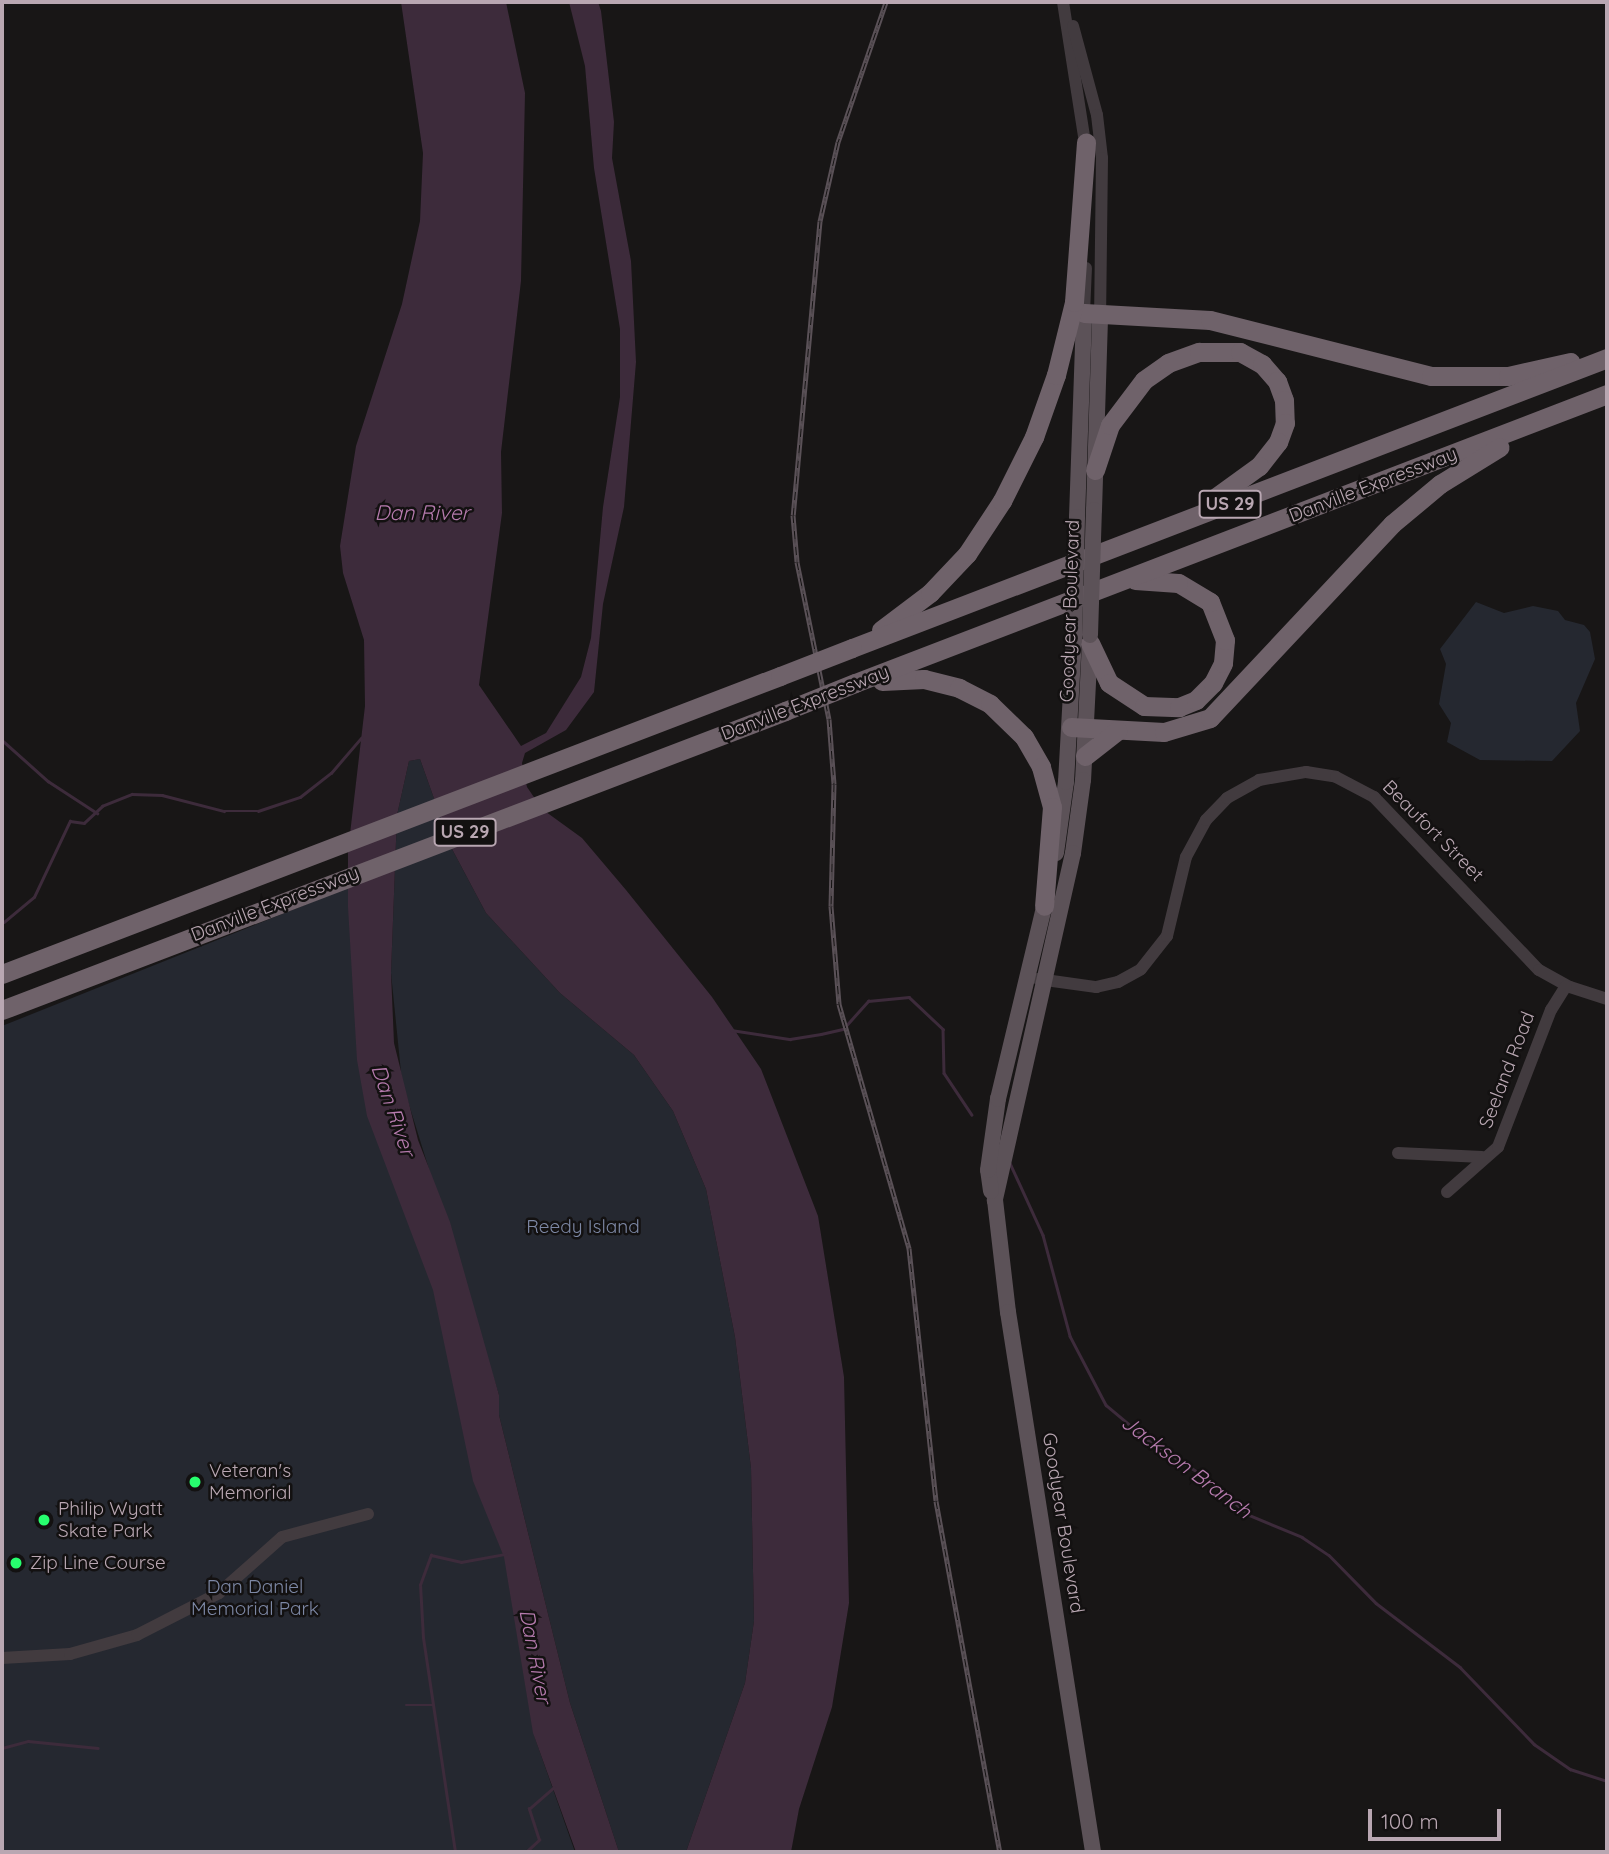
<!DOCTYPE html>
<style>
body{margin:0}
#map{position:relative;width:1609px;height:1854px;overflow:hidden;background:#181616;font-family:Quicksand,sans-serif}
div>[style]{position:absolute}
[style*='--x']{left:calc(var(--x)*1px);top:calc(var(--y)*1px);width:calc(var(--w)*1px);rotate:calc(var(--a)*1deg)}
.green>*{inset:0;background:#252830}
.water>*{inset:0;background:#3d2b3b}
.stream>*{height:2.5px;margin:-1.25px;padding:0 1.25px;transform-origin:1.25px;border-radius:1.25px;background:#3d2b3b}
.minor>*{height:12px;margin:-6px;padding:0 6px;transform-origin:6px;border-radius:6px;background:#423b3f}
.major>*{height:16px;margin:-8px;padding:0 8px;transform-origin:8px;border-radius:8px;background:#5c5258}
.highway>*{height:19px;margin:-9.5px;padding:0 9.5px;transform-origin:9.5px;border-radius:9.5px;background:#6f626a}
.rail>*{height:5px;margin-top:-2.5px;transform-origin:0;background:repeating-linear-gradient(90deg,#131111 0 8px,#5a5157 0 16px);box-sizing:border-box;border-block:2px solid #5a5157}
.major-bridge>*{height:16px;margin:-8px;padding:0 8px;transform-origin:8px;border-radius:8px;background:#5c5258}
.highway-bridge>*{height:19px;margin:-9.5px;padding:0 9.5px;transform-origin:9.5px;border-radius:9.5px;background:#6f626a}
.dots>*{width:19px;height:19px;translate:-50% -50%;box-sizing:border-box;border:4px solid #131111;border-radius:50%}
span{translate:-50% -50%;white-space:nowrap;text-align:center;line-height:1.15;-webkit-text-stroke:5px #131111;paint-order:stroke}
.shield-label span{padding:2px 5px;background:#131111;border:2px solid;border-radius:5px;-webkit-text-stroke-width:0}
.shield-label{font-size:18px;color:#b9a7b2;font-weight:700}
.street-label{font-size:19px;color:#b9a7b2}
.park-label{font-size:19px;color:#7d88a5}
.poi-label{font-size:19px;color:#b9a7b2}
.left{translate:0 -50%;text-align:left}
.water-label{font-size:21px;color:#b67bae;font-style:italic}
.frame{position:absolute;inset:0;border:4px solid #b9a7b2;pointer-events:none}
.scale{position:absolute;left:1368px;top:1809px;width:133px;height:32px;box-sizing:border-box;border:4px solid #b9a7b2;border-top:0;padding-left:9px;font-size:21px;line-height:24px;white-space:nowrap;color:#b9a7b2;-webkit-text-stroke:5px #131111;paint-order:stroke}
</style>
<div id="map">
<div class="green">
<div style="clip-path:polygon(1476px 602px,1504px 613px,1533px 606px,1558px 611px,1565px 620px,1584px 625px,1590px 632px,1595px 659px,1576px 703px,1580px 731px,1552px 761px,1480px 760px,1447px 742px,1451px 723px,1439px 704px,1446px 664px,1440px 649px)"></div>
<div style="clip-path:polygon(420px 759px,452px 849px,486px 913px,560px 993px,634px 1055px,673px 1111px,706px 1189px,735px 1337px,751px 1468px,754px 1621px,745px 1683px,686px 1852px,619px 1852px,570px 1703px,499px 1415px,499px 1395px,402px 1082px,391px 973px,397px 815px,409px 761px)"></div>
<div style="clip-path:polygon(355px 885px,431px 1268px,505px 1554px,535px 1738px,575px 1852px,2px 1852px,2px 1026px)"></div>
</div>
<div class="water">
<div style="clip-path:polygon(401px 2px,506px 2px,525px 93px,521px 281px,501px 452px,502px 513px,479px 685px,521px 746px,546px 733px,581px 677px,591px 638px,603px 507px,620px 397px,620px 329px,594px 168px,585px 66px,569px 2px,598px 2px,601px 11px,614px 122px,612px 158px,631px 261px,636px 362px,624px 507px,603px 604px,594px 692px,566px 730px,525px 753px,522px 763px,527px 787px,542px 809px,582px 838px,626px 890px,712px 997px,761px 1069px,818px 1216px,844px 1377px,849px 1603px,832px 1707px,799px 1809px,791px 1852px,686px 1852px,745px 1683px,754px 1621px,751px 1468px,735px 1337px,706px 1189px,673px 1111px,634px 1055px,560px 993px,486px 913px,452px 849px,420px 759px,409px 761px,397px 815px,391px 973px,394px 1043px,418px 1140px,450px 1222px,499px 1395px,499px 1415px,570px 1703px,619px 1852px,576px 1852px,533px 1733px,504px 1557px,473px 1481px,433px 1290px,367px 1116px,357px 1060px,348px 907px,348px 851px,365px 706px,364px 640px,343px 573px,340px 546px,356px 446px,402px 304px,420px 221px,423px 153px)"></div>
</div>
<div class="stream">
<div style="--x:2;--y:740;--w:62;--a:41.7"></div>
<div style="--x:48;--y:781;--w:59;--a:33.1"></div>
<div style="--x:4;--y:922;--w:39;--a:-40"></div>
<div style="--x:34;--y:897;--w:84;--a:-64.7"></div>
<div style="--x:70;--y:821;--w:14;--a:8"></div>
<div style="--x:84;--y:823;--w:25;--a:-43"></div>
<div style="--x:102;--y:806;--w:32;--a:-22"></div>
<div style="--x:132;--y:794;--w:30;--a:2"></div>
<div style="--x:162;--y:795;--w:64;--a:14.5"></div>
<div style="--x:224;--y:811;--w:34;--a:0"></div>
<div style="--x:258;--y:811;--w:44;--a:-18.4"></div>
<div style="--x:300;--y:797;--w:39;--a:-38"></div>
<div style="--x:331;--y:773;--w:46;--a:-49.4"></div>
<div style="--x:731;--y:1030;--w:60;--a:8.7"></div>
<div style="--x:790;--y:1039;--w:31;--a:-9"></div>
<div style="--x:821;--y:1034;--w:23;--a:-13"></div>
<div style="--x:843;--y:1029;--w:38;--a:-48"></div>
<div style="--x:868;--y:1001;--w:41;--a:-5.6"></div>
<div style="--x:909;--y:997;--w:47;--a:43.3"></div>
<div style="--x:943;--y:1029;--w:44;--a:88.7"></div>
<div style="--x:944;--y:1073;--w:50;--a:56.3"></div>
<div style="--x:2;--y:1086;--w:20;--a:90"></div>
<div style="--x:1010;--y:1163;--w:79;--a:65.4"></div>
<div style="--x:1043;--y:1235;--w:105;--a:75"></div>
<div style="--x:1070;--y:1336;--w:78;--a:62.4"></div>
<div style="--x:1106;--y:1405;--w:56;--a:39.9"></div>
<div style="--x:1149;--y:1441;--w:62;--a:32.4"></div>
<div style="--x:1201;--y:1474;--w:63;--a:40.5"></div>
<div style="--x:1249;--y:1515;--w:57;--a:22.5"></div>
<div style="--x:1302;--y:1537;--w:32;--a:34"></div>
<div style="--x:1329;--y:1555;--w:67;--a:45.6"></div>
<div style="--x:1376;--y:1603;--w:106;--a:37.3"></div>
<div style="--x:1460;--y:1667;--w:107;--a:46.1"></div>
<div style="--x:1534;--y:1744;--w:44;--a:34.8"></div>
<div style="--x:1570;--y:1769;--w:39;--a:18"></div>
<div style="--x:406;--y:1705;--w:28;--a:0"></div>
<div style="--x:2;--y:1748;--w:27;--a:-15"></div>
<div style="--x:28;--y:1741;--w:70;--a:5.7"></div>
<div style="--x:455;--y:1852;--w:216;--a:-98.5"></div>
<div style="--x:423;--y:1638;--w:53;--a:-93.2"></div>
<div style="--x:420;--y:1585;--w:32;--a:-70"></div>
<div style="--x:431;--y:1555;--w:31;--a:13"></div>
<div style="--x:461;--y:1562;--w:45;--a:-10.3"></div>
<div style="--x:526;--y:1852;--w:18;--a:-43"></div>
<div style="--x:539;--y:1840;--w:33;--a:-108"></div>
<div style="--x:529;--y:1809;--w:33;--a:-41"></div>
</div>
<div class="minor">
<div style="--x:1063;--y:2;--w:149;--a:81.1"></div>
<div style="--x:1073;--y:26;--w:92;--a:74.9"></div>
<div style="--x:1097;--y:115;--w:43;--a:83.4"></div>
<div style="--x:1102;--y:158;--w:156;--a:90.7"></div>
<div style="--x:1084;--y:313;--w:45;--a:-87.5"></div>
<div style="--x:1038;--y:979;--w:59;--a:7.9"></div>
<div style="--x:1096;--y:987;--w:23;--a:-13"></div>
<div style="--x:1118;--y:982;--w:26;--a:-29"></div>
<div style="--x:1141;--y:969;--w:42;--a:-51.8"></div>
<div style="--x:1167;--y:936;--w:81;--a:-76.5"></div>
<div style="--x:1186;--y:857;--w:42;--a:-61.6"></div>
<div style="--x:1206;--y:820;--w:30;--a:-46"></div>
<div style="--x:1227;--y:798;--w:37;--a:-29"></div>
<div style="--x:1259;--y:780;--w:48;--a:-9.7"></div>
<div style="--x:1306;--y:772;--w:30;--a:9"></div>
<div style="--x:1336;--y:777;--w:43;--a:27.8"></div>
<div style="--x:1374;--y:797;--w:239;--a:46.4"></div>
<div style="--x:1539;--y:970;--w:35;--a:29"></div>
<div style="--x:1570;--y:987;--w:39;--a:18"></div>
<div style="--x:1398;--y:1153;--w:84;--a:2.7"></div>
<div style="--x:1447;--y:1192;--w:68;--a:-41.4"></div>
<div style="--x:1498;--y:1147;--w:147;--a:-68.9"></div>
<div style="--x:1551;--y:1010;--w:28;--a:-58"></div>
<div style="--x:2;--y:1658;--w:68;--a:-3.4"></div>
<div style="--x:70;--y:1654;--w:70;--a:-15.8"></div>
<div style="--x:137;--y:1635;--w:92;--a:-27.1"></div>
<div style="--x:219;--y:1593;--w:84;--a:-41.6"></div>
<div style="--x:282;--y:1537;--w:89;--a:-15"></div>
</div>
<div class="major">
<div style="--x:1094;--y:510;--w:196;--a:-88.2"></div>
<div style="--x:1077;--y:517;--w:204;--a:-88"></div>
<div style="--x:1090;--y:643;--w:137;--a:92.9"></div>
<div style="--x:1083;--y:780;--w:74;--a:97.8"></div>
<div style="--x:1073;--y:853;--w:356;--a:102.7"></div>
<div style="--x:995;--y:1200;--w:113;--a:83.4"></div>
<div style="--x:1008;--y:1312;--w:547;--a:81.05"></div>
<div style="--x:1056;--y:853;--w:72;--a:-82"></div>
<div style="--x:1066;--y:782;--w:141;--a:-86.8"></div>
<div style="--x:991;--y:1191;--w:21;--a:-98"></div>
<div style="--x:988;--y:1170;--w:72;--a:-82"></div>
<div style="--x:998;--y:1099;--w:210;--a:-76.5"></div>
</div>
<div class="highway">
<div style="--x:1084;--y:313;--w:126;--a:3.2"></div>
<div style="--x:1210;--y:320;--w:228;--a:14.2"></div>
<div style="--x:1431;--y:376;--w:77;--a:0"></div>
<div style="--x:1508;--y:376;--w:64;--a:-12.7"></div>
<div style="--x:1095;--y:470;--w:47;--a:-71.6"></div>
<div style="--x:1110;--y:425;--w:56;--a:-52.9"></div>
<div style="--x:1144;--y:380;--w:29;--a:-35"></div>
<div style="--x:1168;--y:363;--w:33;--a:-20"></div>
<div style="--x:1199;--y:352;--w:41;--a:0"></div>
<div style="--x:1240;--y:352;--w:25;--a:29"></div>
<div style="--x:1262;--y:364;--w:23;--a:49"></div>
<div style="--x:1277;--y:381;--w:20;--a:70"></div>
<div style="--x:1284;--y:400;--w:23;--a:88"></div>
<div style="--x:1285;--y:423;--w:20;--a:110"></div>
<div style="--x:1278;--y:442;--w:31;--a:128"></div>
<div style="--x:1259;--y:466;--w:58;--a:144.1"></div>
<div style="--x:881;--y:630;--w:61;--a:-37.1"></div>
<div style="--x:930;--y:593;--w:54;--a:-46.5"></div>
<div style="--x:967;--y:554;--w:64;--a:-56.6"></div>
<div style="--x:1002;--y:501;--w:72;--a:-63.4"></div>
<div style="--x:1034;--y:437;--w:66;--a:-70.5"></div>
<div style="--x:1056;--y:375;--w:75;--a:-76.1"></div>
<div style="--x:1074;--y:302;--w:160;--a:-85.7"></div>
<div style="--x:1090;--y:643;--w:44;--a:64.6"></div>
<div style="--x:1109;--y:683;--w:42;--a:33.3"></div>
<div style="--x:1144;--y:706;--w:35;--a:2"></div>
<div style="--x:1179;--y:707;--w:18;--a:-22"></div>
<div style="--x:1196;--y:700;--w:24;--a:-45"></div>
<div style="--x:1213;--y:683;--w:22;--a:-63"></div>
<div style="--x:1223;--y:663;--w:23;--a:-85"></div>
<div style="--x:1225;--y:640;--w:41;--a:-111.5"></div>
<div style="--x:1210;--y:602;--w:37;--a:-149"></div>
<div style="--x:1178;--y:583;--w:43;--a:-176"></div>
<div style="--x:852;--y:648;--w:809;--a:-21.01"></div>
<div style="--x:882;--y:681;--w:42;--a:-2.7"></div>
<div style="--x:924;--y:679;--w:36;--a:14"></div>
<div style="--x:959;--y:688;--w:35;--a:27"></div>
<div style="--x:990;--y:704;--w:47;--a:44.1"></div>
<div style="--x:1024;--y:737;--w:34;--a:60"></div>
<div style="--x:1041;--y:767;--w:41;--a:74.6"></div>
<div style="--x:1052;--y:807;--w:99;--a:94.6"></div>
<div style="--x:855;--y:683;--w:806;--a:-21.02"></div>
<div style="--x:1071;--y:727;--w:93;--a:3.1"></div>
<div style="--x:1164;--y:732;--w:48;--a:-16.9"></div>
<div style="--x:1210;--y:718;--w:266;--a:-46.8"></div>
<div style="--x:1392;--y:524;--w:62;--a:-39.8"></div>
<div style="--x:1440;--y:484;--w:70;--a:-31.7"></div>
<div style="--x:1085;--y:756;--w:41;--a:-38"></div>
<div style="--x:2;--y:974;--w:833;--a:-20.96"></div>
<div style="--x:2;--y:1010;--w:838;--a:-20.9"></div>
</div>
<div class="rail">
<div style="--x:886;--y:2;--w:148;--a:108.9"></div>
<div style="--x:838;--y:142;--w:81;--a:102.8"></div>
<div style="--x:820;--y:221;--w:295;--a:95.2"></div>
<div style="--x:793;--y:515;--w:47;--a:85.1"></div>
<div style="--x:797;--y:562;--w:160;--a:78.5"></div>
<div style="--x:829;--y:719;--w:65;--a:85.6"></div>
<div style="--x:834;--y:784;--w:122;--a:91.4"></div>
<div style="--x:831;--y:906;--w:98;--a:85.3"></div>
<div style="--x:839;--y:1004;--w:254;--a:74"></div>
<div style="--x:909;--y:1248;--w:254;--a:83.9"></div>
<div style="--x:936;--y:1501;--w:357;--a:79.7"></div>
</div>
<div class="major-bridge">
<div style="--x:1090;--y:635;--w:125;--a:-88.2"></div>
<div style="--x:1074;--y:641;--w:124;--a:-88.6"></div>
</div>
<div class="highway-bridge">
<div style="--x:780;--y:676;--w:77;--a:-21.3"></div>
<div style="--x:785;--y:711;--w:75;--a:-21.8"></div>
</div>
<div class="dots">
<div style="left:195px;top:1482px;background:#27fe6e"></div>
<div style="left:44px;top:1520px;background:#27fe6e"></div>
<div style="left:16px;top:1563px;background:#27fe6e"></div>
</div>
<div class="shield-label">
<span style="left:1230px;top:504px">US 29</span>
<span style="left:465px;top:832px">US 29</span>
</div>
<div class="street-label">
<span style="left:1373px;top:485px;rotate:-21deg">Danville Expressway</span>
<span style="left:1070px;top:611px;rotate:-88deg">Goodyear Boulevard</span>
<span style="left:805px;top:703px;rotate:-21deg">Danville Expressway</span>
<span style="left:1433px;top:831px;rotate:45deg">Beaufort Street</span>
<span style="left:275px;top:904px;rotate:-21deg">Danville Expressway</span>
<span style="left:1507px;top:1070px;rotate:-69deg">Seeland Road</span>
<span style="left:1063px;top:1523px;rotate:81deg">Goodyear Boulevard</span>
</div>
<div class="park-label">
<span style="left:583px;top:1227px">Reedy Island</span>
<span style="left:255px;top:1598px">Dan Daniel<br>Memorial Park</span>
</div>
<div class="poi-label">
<span class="left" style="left:209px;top:1482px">Veteran's<br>Memorial</span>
<span class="left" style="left:58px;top:1520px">Philip Wyatt<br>Skate Park</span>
<span class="left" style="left:30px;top:1563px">Zip Line Course</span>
</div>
<div class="water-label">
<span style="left:422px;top:512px">Dan River</span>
<span style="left:394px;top:1110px;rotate:71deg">Dan River</span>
<span style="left:1187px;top:1466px;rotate:37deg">Jackson Branch</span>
<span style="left:536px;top:1656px;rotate:79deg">Dan River</span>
</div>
<div class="frame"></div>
<div class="scale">100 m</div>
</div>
